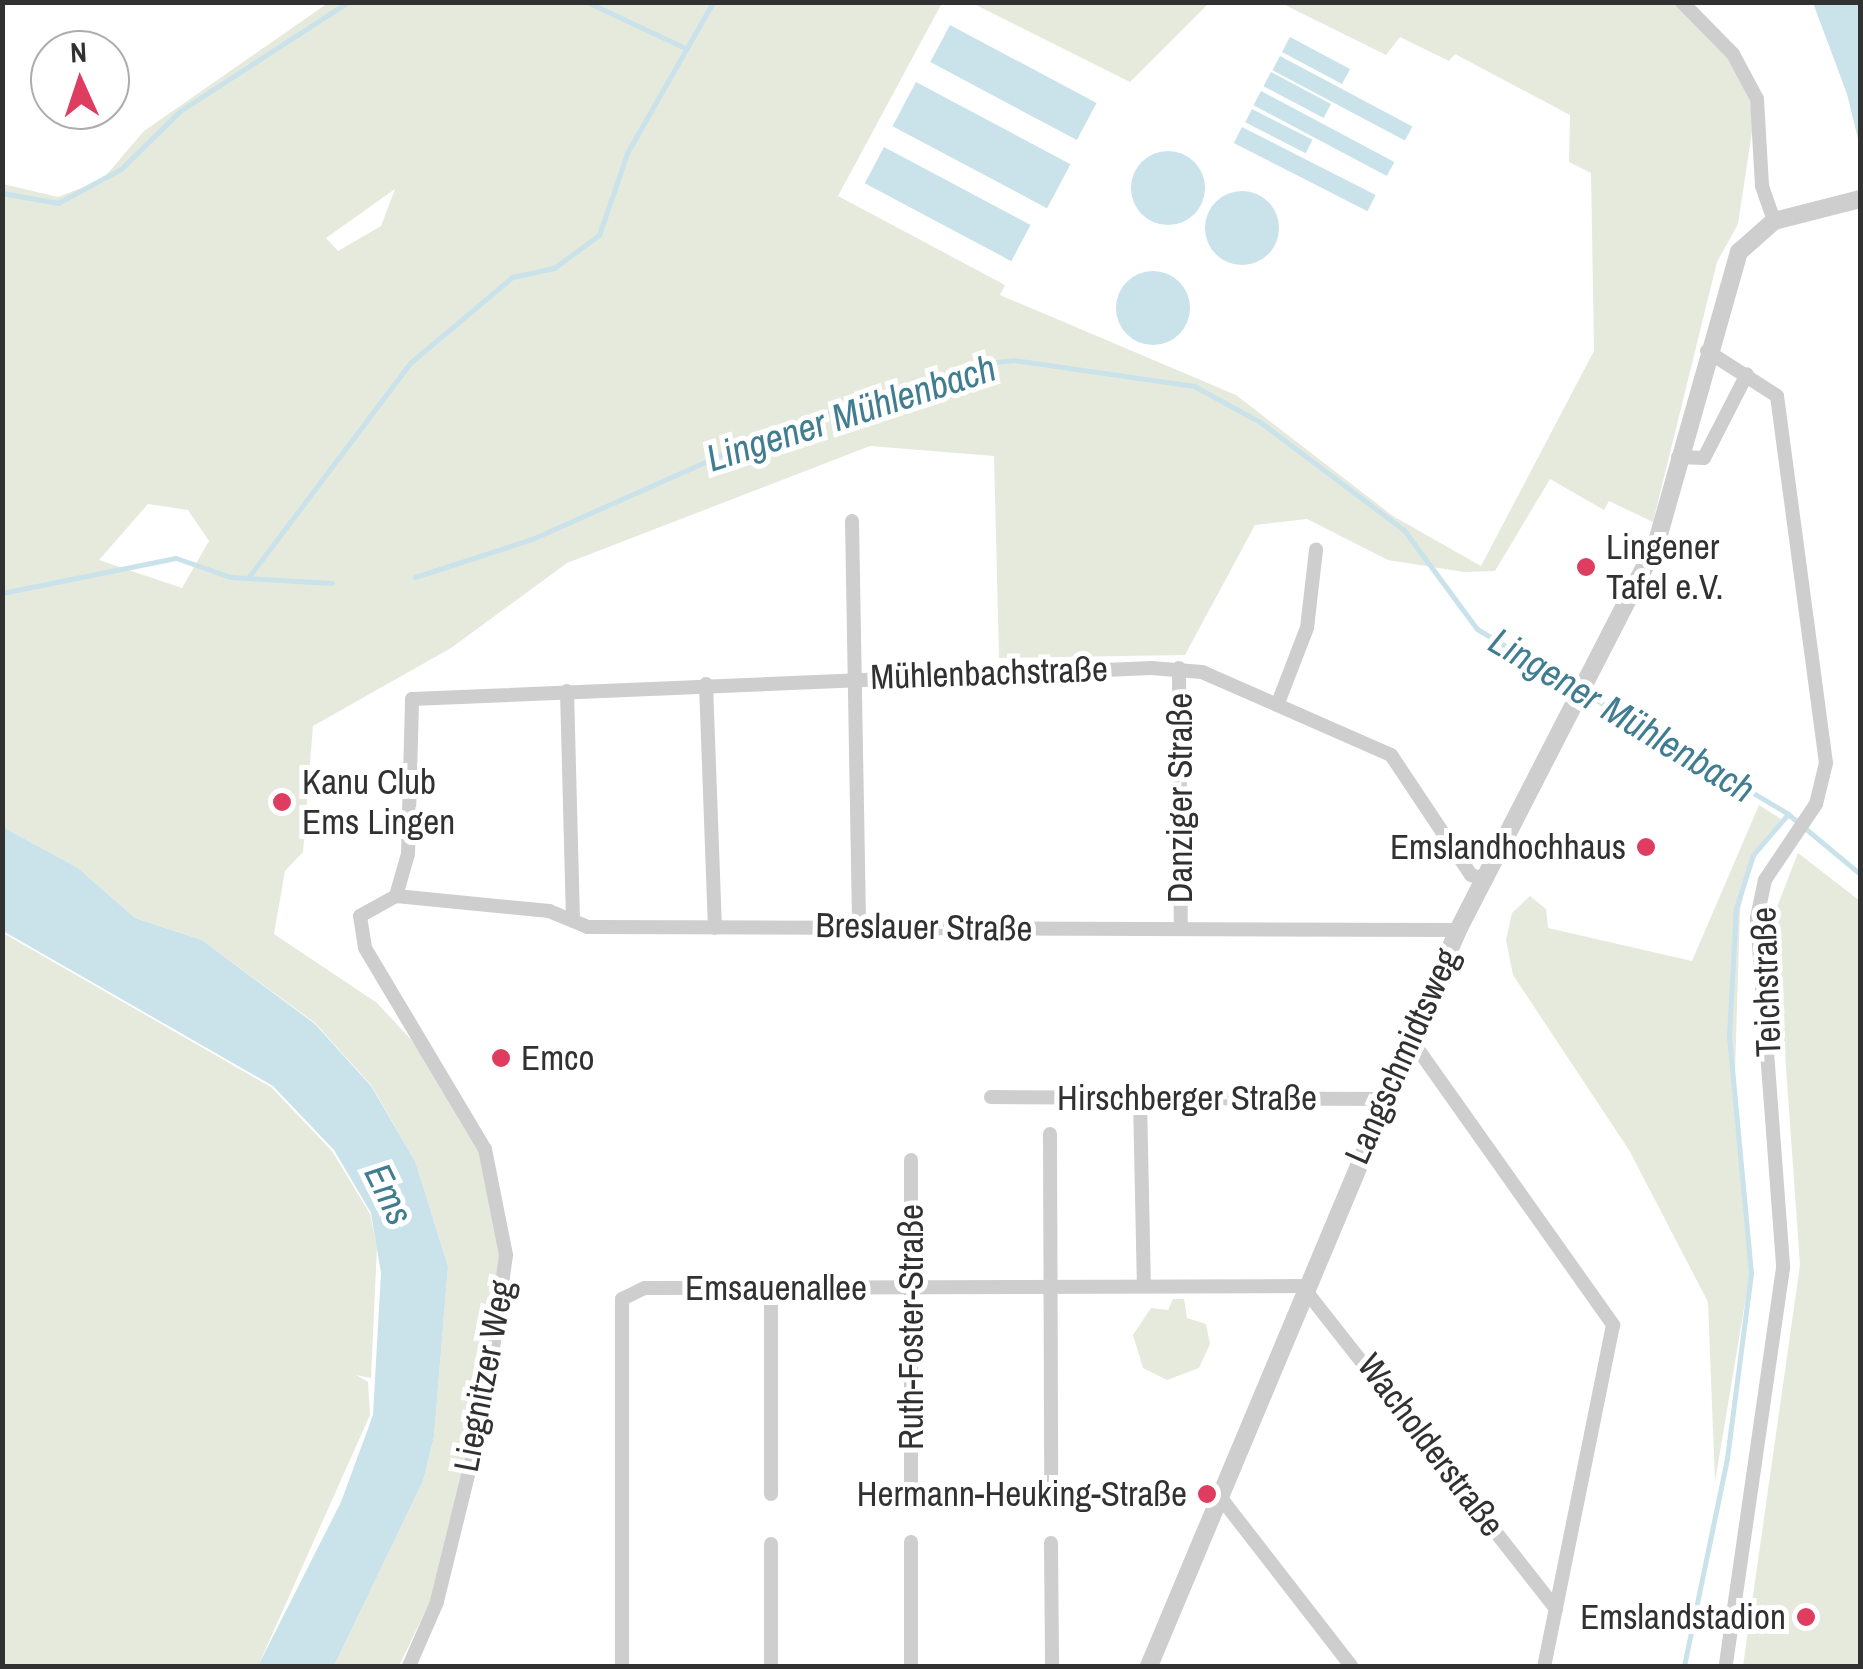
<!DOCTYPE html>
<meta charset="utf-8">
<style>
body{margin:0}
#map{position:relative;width:1863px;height:1669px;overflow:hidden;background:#fff;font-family:"Archivo Narrow",sans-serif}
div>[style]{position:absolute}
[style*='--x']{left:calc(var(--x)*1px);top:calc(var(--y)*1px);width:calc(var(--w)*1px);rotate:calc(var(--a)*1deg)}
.green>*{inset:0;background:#e6eadd}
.water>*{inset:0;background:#cae2ea;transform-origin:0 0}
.round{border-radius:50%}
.stream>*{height:5px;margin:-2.5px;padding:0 2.5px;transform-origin:2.5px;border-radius:2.5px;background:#cae2ea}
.minor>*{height:14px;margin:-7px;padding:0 7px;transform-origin:7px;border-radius:7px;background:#cecece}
.tertiary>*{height:18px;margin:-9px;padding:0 9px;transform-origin:9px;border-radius:9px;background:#cecece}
.dots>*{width:28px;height:28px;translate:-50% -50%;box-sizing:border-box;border:5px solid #fff;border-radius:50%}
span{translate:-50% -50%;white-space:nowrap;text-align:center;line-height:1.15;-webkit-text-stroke:10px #fff;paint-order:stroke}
.poi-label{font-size:35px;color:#313131}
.left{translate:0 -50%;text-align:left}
.right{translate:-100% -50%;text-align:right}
.street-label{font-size:35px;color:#313131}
.water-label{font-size:38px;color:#417d91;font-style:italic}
.frame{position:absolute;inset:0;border:5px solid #313131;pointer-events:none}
.north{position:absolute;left:30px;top:30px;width:100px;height:100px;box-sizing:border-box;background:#fff;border:2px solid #adadad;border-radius:50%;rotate:357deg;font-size:28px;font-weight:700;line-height:40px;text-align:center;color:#313131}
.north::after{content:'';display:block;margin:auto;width:35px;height:45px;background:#de3d60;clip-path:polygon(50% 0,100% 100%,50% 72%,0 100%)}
</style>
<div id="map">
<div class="green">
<div style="clip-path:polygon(evenodd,328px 3px,942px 3px,838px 196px,1005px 285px,1000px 295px,1236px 395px,1393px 516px,1481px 566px,1594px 351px,1591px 173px,1569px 162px,1570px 115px,1455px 54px,1449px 61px,1400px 37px,1386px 55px,1281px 3px,1681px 3px,1747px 81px,1753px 125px,1738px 224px,1717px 262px,1653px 522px,1609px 501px,1604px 510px,1550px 479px,1495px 571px,1464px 572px,1388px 560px,1307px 519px,1255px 525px,1185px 655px,999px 658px,994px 456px,870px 446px,567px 563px,451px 648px,313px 726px,303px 852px,285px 871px,274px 934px,377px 1003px,417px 1046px,480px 1151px,501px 1256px,460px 1490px,434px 1593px,399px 1666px,334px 1666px,423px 1481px,434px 1437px,448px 1266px,415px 1161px,371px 1085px,315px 1023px,202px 940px,135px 918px,78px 868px,3px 827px,3px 184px,58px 197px,102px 180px,144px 131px,328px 3px,395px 189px,381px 226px,338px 251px,326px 238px,395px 189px,328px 3px,148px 504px,188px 510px,209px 541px,182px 588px,99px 560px,148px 504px)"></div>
<div style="clip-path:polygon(972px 3px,1209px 3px,1130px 82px)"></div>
<div style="clip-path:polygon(1759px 805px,1781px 819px,1753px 854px,1740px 910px,1734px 1106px,1750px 1273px,1715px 1482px,1708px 1302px,1629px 1150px,1513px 975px,1506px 940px,1512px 913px,1530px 896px,1546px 909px,1548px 928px,1692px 961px)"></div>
<div style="clip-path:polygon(1798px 853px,1860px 901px,1860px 1666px,1743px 1666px,1800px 1265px,1775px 912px)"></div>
<div style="clip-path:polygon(3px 933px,271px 1087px,332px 1151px,370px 1214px,377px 1246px,371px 1378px,356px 1375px,368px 1382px,370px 1415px,258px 1666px,3px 1666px)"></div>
<div style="clip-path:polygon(1173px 1299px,1184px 1299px,1187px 1318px,1206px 1324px,1210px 1344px,1199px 1368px,1167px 1380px,1143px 1368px,1133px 1335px,1151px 1308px,1168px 1310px)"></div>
</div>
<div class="water">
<div style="clip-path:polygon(1813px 3px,1860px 3px,1860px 147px,1847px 94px)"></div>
<div style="left:950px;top:25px;width:166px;height:42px;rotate:28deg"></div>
<div style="left:1290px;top:37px;width:68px;height:17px;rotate:28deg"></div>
<div style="left:1280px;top:56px;width:150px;height:16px;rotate:28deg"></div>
<div style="left:1271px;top:72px;width:68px;height:16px;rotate:28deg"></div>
<div style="left:916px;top:82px;width:175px;height:50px;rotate:28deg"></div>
<div style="left:1261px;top:91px;width:151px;height:16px;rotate:28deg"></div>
<div style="left:1252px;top:109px;width:68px;height:15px;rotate:27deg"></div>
<div style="left:1242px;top:127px;width:150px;height:18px;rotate:27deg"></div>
<div style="left:884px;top:147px;width:166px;height:41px;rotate:28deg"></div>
<div class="round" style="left:1131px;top:151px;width:74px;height:74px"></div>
<div class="round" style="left:1205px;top:191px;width:74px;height:74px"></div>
<div class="round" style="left:1116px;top:271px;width:74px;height:74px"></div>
<div style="clip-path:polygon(3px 827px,78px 868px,135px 918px,202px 940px,315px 1024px,371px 1086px,415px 1161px,448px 1266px,434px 1437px,423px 1481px,334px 1666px,258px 1666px,341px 1502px,373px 1415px,381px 1273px,371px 1213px,334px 1150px,273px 1086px,3px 931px)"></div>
</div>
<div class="stream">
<div style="--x:587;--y:2;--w:106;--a:25.1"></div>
<div style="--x:2;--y:193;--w:57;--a:10.1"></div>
<div style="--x:58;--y:203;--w:72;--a:-28.4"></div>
<div style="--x:121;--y:169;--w:83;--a:-44.5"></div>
<div style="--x:180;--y:111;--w:200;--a:-33"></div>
<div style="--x:415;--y:577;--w:123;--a:-18"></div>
<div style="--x:532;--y:539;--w:278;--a:-24"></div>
<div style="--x:786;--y:426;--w:201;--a:-18"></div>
<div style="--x:977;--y:364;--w:37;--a:-6"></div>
<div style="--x:1014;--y:360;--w:182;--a:8.2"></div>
<div style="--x:1194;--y:386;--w:75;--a:28.6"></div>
<div style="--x:1260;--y:422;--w:180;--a:36.9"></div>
<div style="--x:1404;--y:530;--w:123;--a:53.6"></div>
<div style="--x:1477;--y:629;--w:362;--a:30.7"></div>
<div style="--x:1788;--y:814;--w:94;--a:39.8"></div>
<div style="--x:248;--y:578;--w:269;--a:-53"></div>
<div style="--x:410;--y:363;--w:133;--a:-40.1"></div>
<div style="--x:512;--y:277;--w:43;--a:-12.1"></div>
<div style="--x:554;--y:268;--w:56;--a:-36.3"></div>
<div style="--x:599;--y:235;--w:87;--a:-71.1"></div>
<div style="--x:627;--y:153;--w:174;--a:-60.3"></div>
<div style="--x:2;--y:593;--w:177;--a:-11.4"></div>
<div style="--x:176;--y:558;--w:57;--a:19.4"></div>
<div style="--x:230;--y:577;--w:102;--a:3.4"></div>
<div style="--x:1684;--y:1666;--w:212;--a:-78.3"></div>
<div style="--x:1727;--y:1458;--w:187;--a:-82.6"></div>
<div style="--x:1751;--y:1273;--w:238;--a:-95.3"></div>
<div style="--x:1729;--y:1036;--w:128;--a:-86.9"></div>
<div style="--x:1736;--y:908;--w:56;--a:-72.2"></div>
<div style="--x:1753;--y:855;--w:54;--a:-49.5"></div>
</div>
<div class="minor">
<div style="--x:1682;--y:2;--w:73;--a:45.6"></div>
<div style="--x:1733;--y:54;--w:51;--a:61.9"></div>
<div style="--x:1757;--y:99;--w:87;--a:86.7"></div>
<div style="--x:1762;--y:186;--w:37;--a:71"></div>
<div style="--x:1707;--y:351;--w:83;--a:32.7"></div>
<div style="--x:1777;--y:396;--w:370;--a:82.4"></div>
<div style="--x:1826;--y:763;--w:42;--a:103.7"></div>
<div style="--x:1816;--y:804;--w:92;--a:123.9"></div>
<div style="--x:1765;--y:880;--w:40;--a:102"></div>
<div style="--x:1757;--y:919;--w:350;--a:85.7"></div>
<div style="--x:1783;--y:1268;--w:402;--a:98.2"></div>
<div style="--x:1678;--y:457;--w:26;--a:2"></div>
<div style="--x:1704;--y:458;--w:94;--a:-62.9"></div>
<div style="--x:852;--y:521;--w:403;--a:89"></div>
<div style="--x:1179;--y:668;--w:259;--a:89.6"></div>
<div style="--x:706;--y:684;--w:244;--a:87.9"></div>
<div style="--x:567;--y:691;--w:228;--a:88.5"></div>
<div style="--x:1278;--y:703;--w:80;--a:-68.9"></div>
<div style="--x:1307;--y:628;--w:79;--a:-83.4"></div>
<div style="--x:396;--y:896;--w:44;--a:-74.1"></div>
<div style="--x:408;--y:854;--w:155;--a:-88.5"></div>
<div style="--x:412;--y:699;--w:740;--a:-2.4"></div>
<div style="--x:1151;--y:668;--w:51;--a:4.5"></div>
<div style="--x:1202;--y:672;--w:206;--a:23.7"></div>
<div style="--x:1391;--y:755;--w:144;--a:56.3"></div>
<div style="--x:1471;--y:875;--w:14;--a:17"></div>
<div style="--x:396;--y:896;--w:154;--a:5.6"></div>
<div style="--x:549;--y:911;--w:42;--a:22.3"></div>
<div style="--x:588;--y:927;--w:870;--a:0.2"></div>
<div style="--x:396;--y:896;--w:41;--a:150.9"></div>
<div style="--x:360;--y:916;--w:32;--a:81"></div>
<div style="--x:365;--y:948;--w:234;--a:59.2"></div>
<div style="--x:485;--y:1149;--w:108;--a:78.8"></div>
<div style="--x:506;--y:1255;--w:152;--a:97.9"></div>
<div style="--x:485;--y:1406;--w:202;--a:103.8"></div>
<div style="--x:437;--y:1602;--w:70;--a:113.6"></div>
<div style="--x:1410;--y:1038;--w:352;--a:54.7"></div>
<div style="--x:1613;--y:1325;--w:348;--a:101.4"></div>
<div style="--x:991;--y:1097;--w:392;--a:0.3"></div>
<div style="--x:1140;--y:1099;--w:185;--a:88.8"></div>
<div style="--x:1050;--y:1134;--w:357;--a:89.8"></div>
<div style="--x:911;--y:1160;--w:333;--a:90"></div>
<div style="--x:771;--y:1288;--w:206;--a:90"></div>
<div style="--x:1217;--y:1493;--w:219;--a:52.2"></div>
<div style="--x:1051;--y:1543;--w:123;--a:89.5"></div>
<div style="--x:622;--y:1666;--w:367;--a:-90"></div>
<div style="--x:622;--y:1299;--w:25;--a:-26"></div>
<div style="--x:645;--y:1288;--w:657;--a:-0.17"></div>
<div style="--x:1302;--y:1286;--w:411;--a:51.8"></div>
<div style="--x:771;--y:1666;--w:122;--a:-90"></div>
<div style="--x:911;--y:1666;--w:124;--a:-90"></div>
</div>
<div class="tertiary">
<div style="--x:1149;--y:1666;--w:798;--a:-67.23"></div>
<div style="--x:1458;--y:930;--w:433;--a:-62.8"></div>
<div style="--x:1656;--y:545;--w:305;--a:-74.2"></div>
<div style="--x:1739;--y:252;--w:47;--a:-41.5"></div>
<div style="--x:1774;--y:221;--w:89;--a:-14.3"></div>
</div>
<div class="dots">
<div style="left:1586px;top:567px;background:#de3d60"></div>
<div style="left:282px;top:802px;background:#de3d60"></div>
<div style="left:1646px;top:847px;background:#de3d60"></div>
<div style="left:501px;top:1058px;background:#de3d60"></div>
<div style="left:1207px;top:1494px;background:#de3d60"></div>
<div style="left:1806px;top:1617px;background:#de3d60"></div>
</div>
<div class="poi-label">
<span class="left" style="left:1606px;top:567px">Lingener<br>Tafel e.V.</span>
<span class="left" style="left:302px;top:802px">Kanu Club<br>Ems Lingen</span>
<span class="right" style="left:1626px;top:847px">Emslandhochhaus</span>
<span class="left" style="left:521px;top:1058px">Emco</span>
<span class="right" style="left:1187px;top:1494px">Hermann-Heuking-Straße</span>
<span class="right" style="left:1786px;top:1617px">Emslandstadion</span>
</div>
<div class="street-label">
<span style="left:989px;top:673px;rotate:-2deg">Mühlenbachstraße</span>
<span style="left:1180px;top:798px;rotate:-90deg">Danziger Straße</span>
<span style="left:924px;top:927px;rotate:1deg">Breslauer Straße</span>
<span style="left:1766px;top:982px;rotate:-92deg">Teichstraße</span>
<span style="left:1402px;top:1056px;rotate:-66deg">Langschmidtsweg</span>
<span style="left:1187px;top:1098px">Hirschberger Straße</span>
<span style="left:776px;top:1288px">Emsauenallee</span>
<span style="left:911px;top:1327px;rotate:-90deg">Ruth-Foster-Straße</span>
<span style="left:484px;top:1376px;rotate:-79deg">Liegnitzer Weg</span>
<span style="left:1431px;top:1445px;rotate:53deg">Wacholderstraße</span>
</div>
<div class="water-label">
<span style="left:851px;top:413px;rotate:-18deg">Lingener Mühlenbach</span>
<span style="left:1622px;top:715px;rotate:31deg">Lingener Mühlenbach</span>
<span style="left:389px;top:1194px;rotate:64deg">Ems</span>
</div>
<div class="frame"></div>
<div class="north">N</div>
</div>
